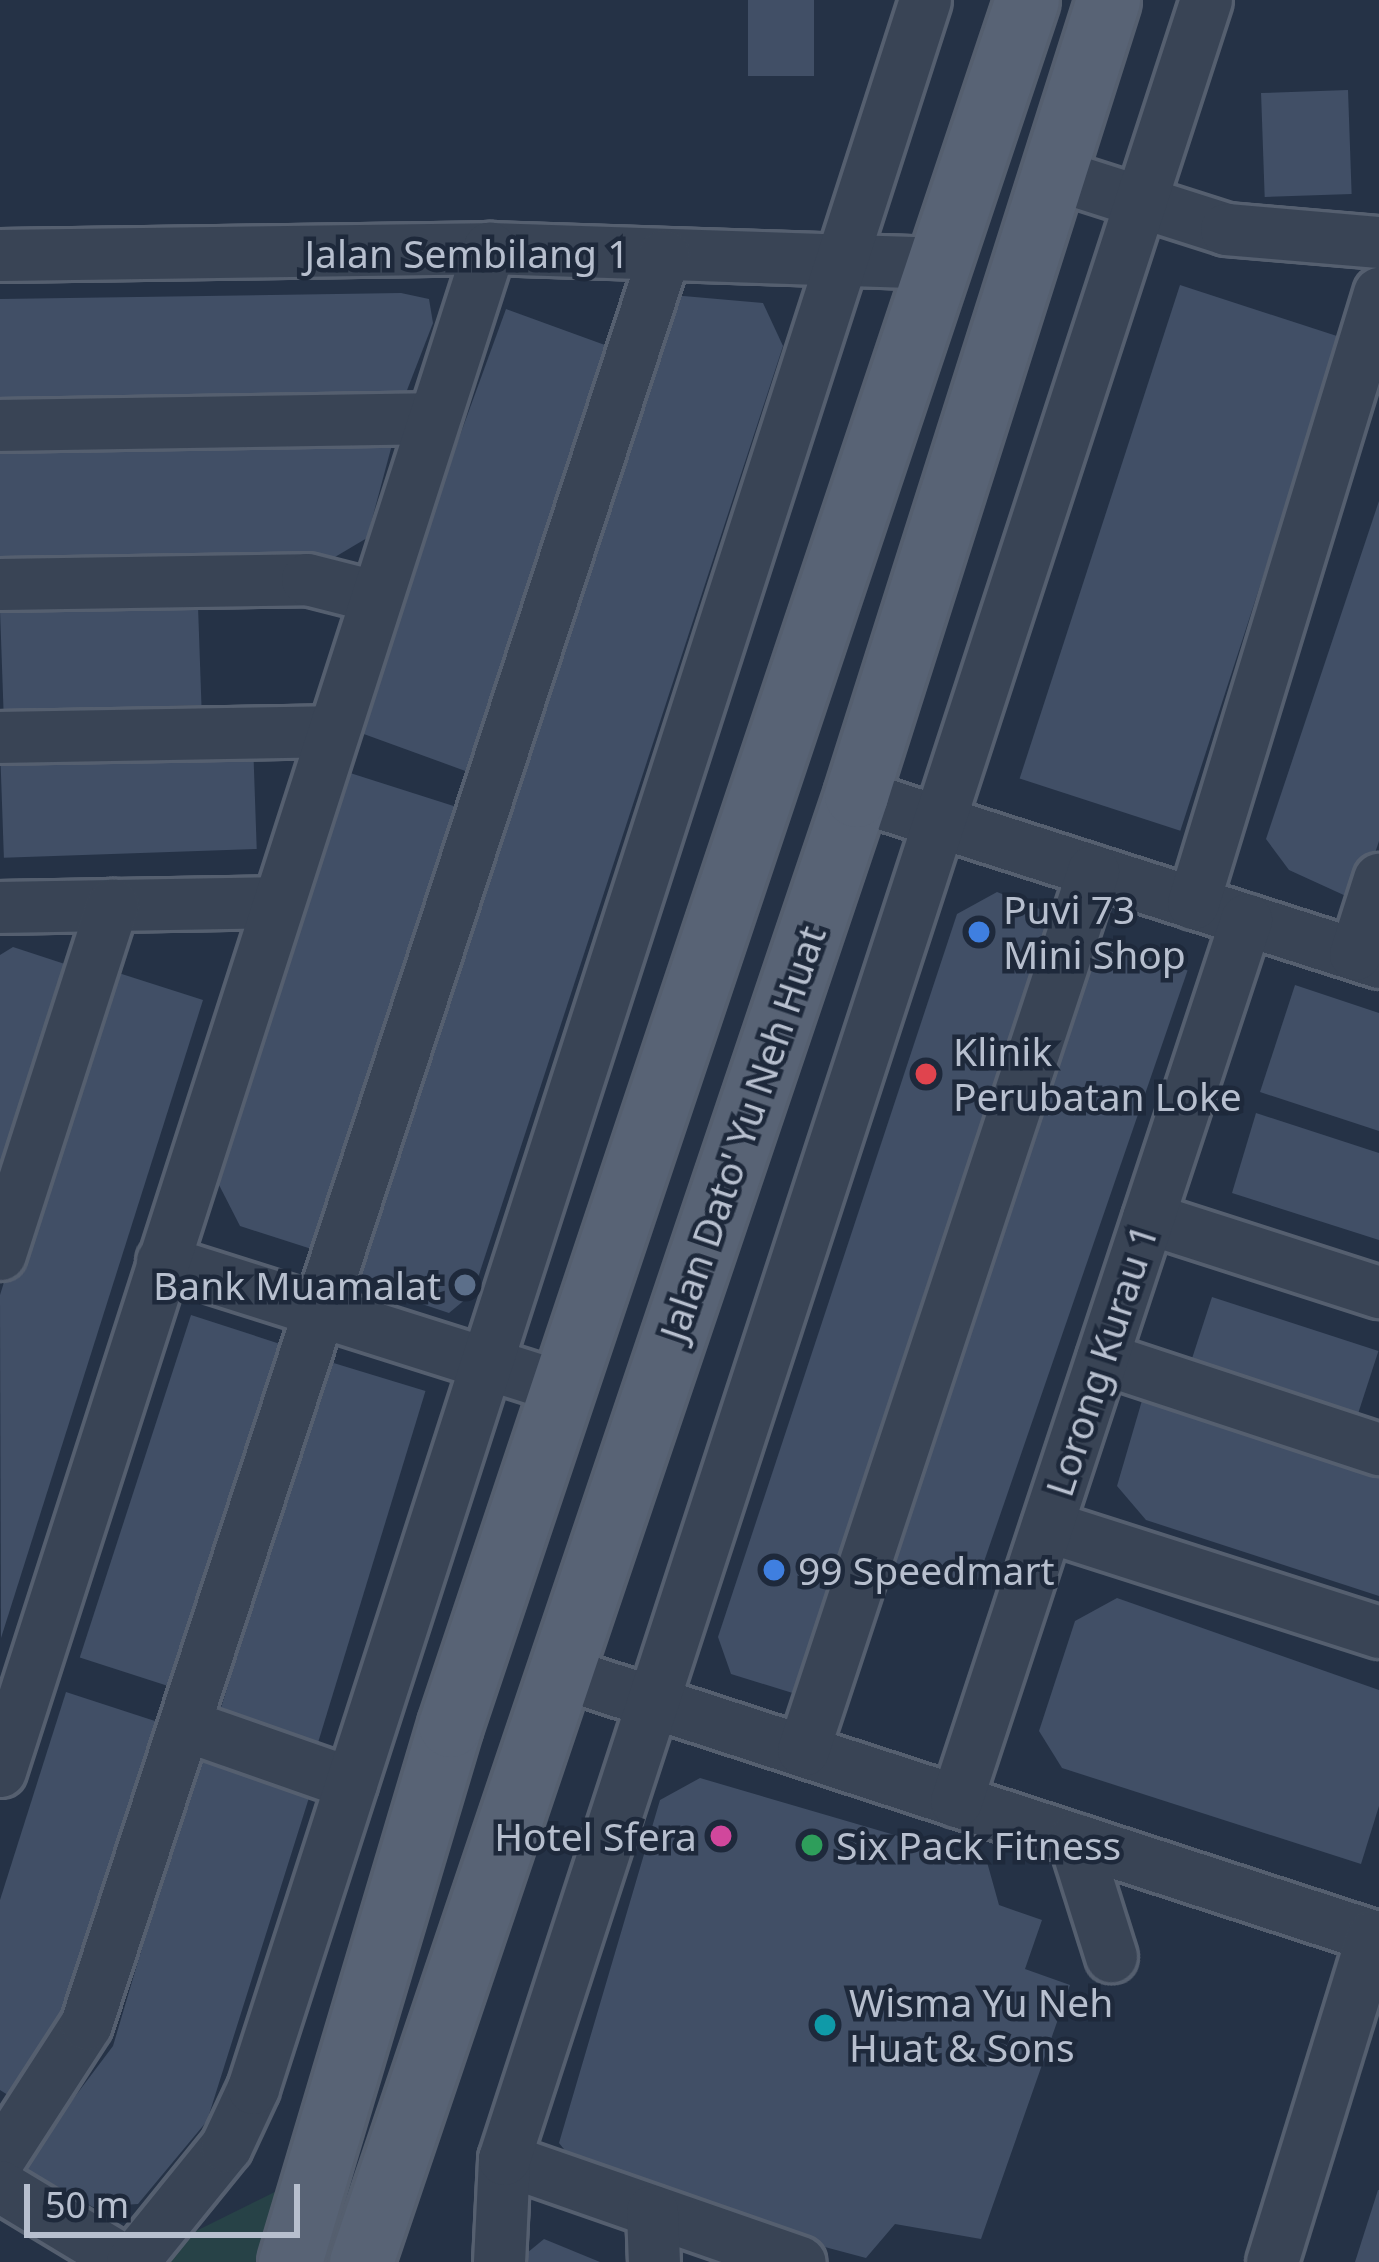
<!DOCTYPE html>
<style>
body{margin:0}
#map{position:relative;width:1379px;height:2262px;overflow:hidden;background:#253246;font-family:"Noto Sans",sans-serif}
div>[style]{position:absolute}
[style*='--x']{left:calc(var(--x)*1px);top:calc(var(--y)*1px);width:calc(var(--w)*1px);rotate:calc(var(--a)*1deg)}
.green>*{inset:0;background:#274247}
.building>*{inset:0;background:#414f66;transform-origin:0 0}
.roads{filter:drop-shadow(3px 0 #555f6f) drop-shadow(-3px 0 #555f6f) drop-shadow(0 3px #555f6f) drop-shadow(0 -3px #555f6f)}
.minor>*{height:51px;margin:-25.5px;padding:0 25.5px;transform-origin:25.5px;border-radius:25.5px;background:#394455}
.major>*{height:63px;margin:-31.5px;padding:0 31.5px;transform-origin:31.5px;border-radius:31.5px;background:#586375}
.dots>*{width:33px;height:33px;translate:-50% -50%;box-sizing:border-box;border:6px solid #1e293b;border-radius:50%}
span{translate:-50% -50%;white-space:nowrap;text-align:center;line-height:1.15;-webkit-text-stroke:9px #1e293b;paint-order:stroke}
.street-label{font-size:39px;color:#b7bfce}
.poi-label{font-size:39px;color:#b7bfce}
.left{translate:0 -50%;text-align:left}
.right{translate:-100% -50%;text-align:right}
.scale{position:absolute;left:24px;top:2184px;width:276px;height:54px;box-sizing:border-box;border:6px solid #b7bfce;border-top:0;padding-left:15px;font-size:36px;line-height:42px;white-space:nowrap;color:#b7bfce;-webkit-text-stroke:9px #1e293b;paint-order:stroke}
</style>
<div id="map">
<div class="green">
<div style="clip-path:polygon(299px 2180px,269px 2262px,167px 2262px,192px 2233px)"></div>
</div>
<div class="building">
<div style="left:748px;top:0;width:66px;height:76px"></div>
<div style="left:1348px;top:90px;width:104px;height:87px;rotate:88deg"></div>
<div style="left:1180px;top:285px;width:169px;height:519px;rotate:18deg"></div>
<div style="clip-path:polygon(401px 293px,429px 299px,433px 323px,404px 398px,0 405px,0 299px)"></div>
<div style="clip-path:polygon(672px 295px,763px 303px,783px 346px,473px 1293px,449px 1313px,359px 1283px)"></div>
<div style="left:506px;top:309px;width:122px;height:448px;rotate:20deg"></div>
<div style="clip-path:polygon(393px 441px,367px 538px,335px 557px,0 563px,0 448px)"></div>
<div style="clip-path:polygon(1379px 501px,1379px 841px,1359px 902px,1289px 870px,1266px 839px)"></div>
<div style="left:198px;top:606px;width:99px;height:198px;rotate:88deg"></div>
<div style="left:253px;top:742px;width:107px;height:253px;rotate:88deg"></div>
<div style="clip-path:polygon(347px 772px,463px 809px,324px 1253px,240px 1226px,218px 1183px)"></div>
<div style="clip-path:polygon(997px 892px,1060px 917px,812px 1699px,731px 1674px,718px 1637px,957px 914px)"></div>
<div style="left:1093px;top:938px;width:100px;height:655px;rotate:19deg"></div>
<div style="clip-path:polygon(13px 947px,74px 967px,0 1196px,0 955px)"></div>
<div style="clip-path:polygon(103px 968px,203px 1000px,1px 1638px,0 1295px)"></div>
<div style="clip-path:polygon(1295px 985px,1379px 1013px,1379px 1131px,1260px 1092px)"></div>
<div style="clip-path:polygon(1256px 1113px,1379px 1153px,1379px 1240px,1232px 1193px)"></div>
<div style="left:1212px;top:1297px;width:175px;height:81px;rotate:18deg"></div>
<div style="left:191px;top:1315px;width:101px;height:360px;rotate:18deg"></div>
<div style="left:327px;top:1361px;width:103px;height:375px;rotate:17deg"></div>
<div style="clip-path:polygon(1143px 1397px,1379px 1475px,1379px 1596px,1146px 1520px,1117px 1486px)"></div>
<div style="clip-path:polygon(1117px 1598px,1379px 1690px,1379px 1806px,1361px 1864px,1062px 1768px,1039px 1731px,1075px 1621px)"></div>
<div style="clip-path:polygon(66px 1692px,158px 1722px,62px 2021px,11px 2097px,0 2090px,0 1900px)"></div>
<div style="clip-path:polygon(201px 1748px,313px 1785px,207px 2121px,138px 2204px,93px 2207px,22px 2167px,113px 2046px)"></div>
<div style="clip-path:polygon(700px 1778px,987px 1862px,999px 1905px,1042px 1920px,1025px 1969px,1070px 1985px,981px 2239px,895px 2224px,866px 2258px,593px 2185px,559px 2143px,660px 1800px)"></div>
<div style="clip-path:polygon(1379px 2190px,1379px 2262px,1355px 2262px,1378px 2190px)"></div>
<div style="clip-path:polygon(544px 2239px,600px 2262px,516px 2262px)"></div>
</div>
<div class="roads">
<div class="minor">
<div style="--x:1057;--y:175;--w:177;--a:17.7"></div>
<div style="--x:1226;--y:229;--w:154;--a:4.9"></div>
<div style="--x:0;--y:255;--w:489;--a:-0.8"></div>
<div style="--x:489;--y:248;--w:445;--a:1.9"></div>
<div style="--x:0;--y:425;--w:433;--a:-0.9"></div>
<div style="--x:0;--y:584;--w:307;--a:-0.9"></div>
<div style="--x:307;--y:579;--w:69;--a:14.2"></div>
<div style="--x:0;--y:737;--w:330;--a:-1"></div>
<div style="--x:856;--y:795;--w:549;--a:17.71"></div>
<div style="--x:1193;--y:903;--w:638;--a:-73.04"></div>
<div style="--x:0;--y:907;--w:275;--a:-1"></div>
<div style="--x:1355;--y:954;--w:79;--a:-72.3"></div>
<div style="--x:1148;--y:1218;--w:243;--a:17.8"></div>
<div style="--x:0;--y:1254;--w:367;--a:-72.2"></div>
<div style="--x:162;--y:1261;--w:418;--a:17.5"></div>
<div style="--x:1102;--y:1358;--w:292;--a:18.2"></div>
<div style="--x:1047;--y:1526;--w:349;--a:17.7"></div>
<div style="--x:560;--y:1672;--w:861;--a:17.99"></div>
<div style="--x:185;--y:1725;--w:176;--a:19.3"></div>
<div style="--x:803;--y:1750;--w:926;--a:-71.74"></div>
<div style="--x:0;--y:1771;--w:1600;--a:-72.2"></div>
<div style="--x:956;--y:1801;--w:928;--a:-71.78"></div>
<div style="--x:1074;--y:1839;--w:123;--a:72.5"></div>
<div style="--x:0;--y:2157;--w:158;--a:-57.1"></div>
<div style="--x:86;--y:2024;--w:1861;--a:-71.91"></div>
<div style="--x:504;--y:2159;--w:313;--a:19.2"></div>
<div style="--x:0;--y:2186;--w:147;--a:31.1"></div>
<div style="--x:652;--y:2211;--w:51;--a:87.8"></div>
<div style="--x:132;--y:2262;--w:149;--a:-51"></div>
<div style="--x:226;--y:2146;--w:64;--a:-65"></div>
<div style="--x:253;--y:2088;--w:2193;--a:-72.16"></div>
<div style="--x:499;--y:2262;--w:103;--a:-87.2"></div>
<div style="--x:504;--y:2159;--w:2270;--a:-71.99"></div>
<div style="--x:1272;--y:2262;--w:341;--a:-72.9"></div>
</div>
<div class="major">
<div style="--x:290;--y:2262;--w:560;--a:-73.41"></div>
<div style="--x:450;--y:1725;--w:1819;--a:-71.51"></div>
<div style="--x:361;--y:2262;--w:1548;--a:-71.35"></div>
<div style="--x:856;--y:795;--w:834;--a:-72.41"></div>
</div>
</div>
<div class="dots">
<div style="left:979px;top:932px;background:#3f7fe0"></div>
<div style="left:926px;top:1074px;background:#e0444e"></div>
<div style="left:465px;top:1285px;background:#5c6f8a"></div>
<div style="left:774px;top:1570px;background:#3f7fe0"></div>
<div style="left:721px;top:1836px;background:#d1479c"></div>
<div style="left:812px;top:1845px;background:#2e9e5b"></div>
<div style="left:825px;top:2025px;background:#0f9aa8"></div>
</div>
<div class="street-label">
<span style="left:467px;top:253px">Jalan Sembilang 1</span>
<span style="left:742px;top:1133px;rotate:-71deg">Jalan Dato' Yu Neh Huat</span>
<span style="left:1101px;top:1360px;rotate:-72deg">Lorong Kurau 1</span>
</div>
<div class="poi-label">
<span class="left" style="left:1003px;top:932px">Puvi 73<br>Mini Shop</span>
<span class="left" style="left:953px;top:1074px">Klinik<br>Perubatan Loke</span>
<span class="right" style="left:441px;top:1285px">Bank Muamalat</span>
<span class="left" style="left:798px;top:1570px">99 Speedmart</span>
<span class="right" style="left:697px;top:1836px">Hotel Sfera</span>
<span class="left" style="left:836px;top:1845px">Six Pack Fitness</span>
<span class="left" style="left:849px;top:2025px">Wisma Yu Neh<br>Huat &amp; Sons</span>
</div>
<div class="scale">50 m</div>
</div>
